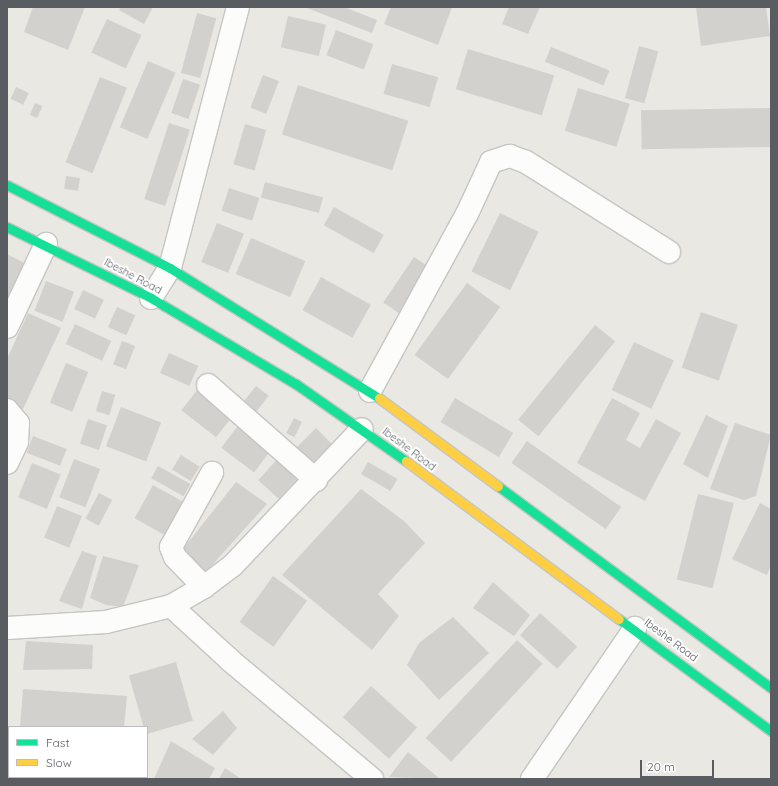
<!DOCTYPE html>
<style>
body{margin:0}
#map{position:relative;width:778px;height:786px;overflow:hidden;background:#e9e8e3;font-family:Quicksand,sans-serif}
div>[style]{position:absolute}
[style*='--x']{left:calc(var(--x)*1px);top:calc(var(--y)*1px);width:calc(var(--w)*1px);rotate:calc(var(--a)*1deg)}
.building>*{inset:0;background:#d2d1ce;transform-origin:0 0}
.roads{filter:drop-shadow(1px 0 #c5c5c4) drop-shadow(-1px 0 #c5c5c4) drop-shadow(0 1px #c5c5c4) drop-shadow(0 -1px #c5c5c4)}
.street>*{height:22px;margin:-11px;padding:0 11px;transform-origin:11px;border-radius:11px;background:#fcfcfb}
.fast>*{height:9px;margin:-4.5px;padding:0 4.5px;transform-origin:4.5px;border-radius:4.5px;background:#16e098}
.slow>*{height:9px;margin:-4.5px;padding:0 4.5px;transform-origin:4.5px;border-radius:4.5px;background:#ffcf43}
span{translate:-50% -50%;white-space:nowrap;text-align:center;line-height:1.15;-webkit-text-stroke:4px #fff;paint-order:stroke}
.street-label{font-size:11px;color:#595c61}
.frame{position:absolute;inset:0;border:8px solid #595c61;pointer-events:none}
.legend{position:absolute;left:8px;top:726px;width:140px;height:52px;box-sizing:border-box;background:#fff;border:1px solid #bdbec0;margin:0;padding:5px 7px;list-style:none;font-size:12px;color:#595c61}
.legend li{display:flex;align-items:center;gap:8px;height:20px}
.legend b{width:20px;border:1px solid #bdbec0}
.scale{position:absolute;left:640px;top:760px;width:74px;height:18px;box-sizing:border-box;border:2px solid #595c61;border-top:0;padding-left:5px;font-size:12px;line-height:14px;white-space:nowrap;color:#595c61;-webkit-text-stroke:3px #fff;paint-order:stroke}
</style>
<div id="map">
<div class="building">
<div style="clip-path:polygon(33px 7px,85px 7px,68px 50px,24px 32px)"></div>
<div style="clip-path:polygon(121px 7px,153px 7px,144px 24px,119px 10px)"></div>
<div style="clip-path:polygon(304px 7px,344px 7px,377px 20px,372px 33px)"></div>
<div style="clip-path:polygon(391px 7px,452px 7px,438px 45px,384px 24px)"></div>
<div style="clip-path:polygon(509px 7px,540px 7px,528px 34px,502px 24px)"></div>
<div style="clip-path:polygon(696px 7px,766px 7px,770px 36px,701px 46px)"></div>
<div style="left:197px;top:13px;width:20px;height:62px;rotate:15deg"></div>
<div style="left:288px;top:16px;width:39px;height:32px;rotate:13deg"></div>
<div style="left:107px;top:19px;width:38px;height:37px;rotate:25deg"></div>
<div style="left:336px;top:30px;width:40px;height:27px;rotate:21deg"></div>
<div style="left:639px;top:46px;width:20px;height:54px;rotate:15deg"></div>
<div style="left:551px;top:47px;width:63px;height:16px;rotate:22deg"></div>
<div style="left:468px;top:49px;width:90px;height:42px;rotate:17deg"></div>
<div style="left:148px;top:61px;width:30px;height:72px;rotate:23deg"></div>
<div style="left:392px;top:64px;width:48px;height:31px;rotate:16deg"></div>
<div style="left:263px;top:75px;width:17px;height:35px;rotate:21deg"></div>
<div style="left:100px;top:77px;width:29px;height:92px;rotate:22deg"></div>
<div style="left:183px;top:79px;width:18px;height:36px;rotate:19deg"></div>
<div style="left:298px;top:85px;width:116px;height:52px;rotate:18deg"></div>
<div style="left:16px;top:87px;width:14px;height:13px;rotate:25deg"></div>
<div style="left:578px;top:88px;width:54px;height:45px;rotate:17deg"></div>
<div style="left:35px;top:103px;width:8px;height:13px;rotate:23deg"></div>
<div style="left:770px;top:108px;width:39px;height:129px;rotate:89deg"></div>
<div style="left:169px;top:123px;width:22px;height:80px;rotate:18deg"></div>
<div style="left:245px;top:124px;width:22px;height:42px;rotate:16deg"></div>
<div style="left:66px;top:176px;width:14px;height:13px;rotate:8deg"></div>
<div style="left:265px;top:182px;width:60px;height:16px;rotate:15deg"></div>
<div style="left:229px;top:188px;width:32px;height:24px;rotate:18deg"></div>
<div style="left:334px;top:207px;width:57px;height:21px;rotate:29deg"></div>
<div style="left:500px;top:213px;width:43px;height:65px;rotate:26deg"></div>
<div style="left:217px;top:223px;width:29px;height:42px;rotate:22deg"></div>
<div style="left:251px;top:238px;width:59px;height:39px;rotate:23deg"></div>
<div style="clip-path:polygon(7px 254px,28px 265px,7px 307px)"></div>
<div style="left:414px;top:257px;width:23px;height:55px;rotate:34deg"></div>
<div style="left:321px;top:277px;width:57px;height:38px;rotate:29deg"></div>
<div style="left:46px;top:281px;width:30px;height:32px;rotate:21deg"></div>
<div style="left:467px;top:283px;width:41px;height:89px;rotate:36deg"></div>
<div style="left:83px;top:290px;width:23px;height:21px;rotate:25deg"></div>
<div style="left:117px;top:307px;width:20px;height:22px;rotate:24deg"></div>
<div style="left:701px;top:312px;width:39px;height:59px;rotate:19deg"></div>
<div style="clip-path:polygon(28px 313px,61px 328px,23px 409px,7px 401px,7px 359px)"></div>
<div style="left:75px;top:324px;width:40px;height:22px;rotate:25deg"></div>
<div style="left:595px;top:325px;width:26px;height:122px;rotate:39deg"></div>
<div style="left:122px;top:341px;width:14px;height:25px;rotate:21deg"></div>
<div style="left:634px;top:342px;width:44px;height:53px;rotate:25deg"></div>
<div style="left:169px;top:353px;width:32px;height:22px;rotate:24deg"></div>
<div style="left:66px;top:363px;width:24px;height:43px;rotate:22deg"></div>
<div style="left:256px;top:386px;width:16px;height:23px;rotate:38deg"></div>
<div style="left:198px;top:389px;width:44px;height:27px;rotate:38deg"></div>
<div style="left:102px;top:391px;width:14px;height:21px;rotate:17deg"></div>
<div style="left:455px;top:398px;width:68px;height:28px;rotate:31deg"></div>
<div style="clip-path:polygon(612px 398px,640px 413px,626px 440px,640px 448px,656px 419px,681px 433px,645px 501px,577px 463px)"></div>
<div style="left:121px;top:407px;width:43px;height:42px;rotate:21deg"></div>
<div style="clip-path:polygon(706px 415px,728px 426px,708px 478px,683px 464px)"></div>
<div style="left:294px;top:418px;width:9px;height:17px;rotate:27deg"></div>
<div style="left:88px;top:419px;width:20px;height:26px;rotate:18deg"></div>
<div style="left:240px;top:423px;width:41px;height:31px;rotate:37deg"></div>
<div style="clip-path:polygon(735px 423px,771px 435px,756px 496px,744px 500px,710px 489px)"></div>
<div style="left:316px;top:428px;width:28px;height:30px;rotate:45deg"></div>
<div style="left:33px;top:436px;width:36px;height:18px;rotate:21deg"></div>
<div style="left:527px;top:441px;width:115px;height:27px;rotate:35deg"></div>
<div style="left:181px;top:455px;width:22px;height:17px;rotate:32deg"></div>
<div style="left:281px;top:455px;width:28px;height:34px;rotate:42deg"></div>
<div style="left:74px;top:459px;width:28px;height:41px;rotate:21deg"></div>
<div style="left:368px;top:462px;width:34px;height:14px;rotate:30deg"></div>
<div style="left:32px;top:463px;width:31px;height:37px;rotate:22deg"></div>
<div style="left:158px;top:466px;width:37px;height:14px;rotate:29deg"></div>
<div style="clip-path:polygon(236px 482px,267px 504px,205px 573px,183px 549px)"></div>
<div style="left:153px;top:485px;width:38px;height:38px;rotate:29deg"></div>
<div style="clip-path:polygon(361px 489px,404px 521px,425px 543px,378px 594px,399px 616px,372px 650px,282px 575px)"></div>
<div style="left:99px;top:493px;width:15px;height:29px;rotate:28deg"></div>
<div style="left:698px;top:494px;width:37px;height:88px;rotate:14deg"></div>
<div style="clip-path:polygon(760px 503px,771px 509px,771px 565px,767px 575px,732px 559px)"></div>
<div style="left:57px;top:506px;width:27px;height:34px;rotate:22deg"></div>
<div style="clip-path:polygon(82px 551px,97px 556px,82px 609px,59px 601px)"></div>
<div style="clip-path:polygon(103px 556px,139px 565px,123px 607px,106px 605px,90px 598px)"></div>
<div style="left:273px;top:576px;width:42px;height:57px;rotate:36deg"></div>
<div style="clip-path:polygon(493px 582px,530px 615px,514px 636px,473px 608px)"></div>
<div style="left:540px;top:613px;width:50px;height:30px;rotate:42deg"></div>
<div style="clip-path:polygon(453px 617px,489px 653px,439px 700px,407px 665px,419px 643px)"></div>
<div style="left:517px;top:640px;width:35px;height:134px;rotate:43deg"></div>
<div style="clip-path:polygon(26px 641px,93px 645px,92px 669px,23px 670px)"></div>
<div style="left:176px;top:662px;width:61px;height:49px;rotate:74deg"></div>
<div style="left:371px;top:686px;width:62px;height:42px;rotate:42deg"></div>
<div style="clip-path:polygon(23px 689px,127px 696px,124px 727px,20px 727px)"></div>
<div style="clip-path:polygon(223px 711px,237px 728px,213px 755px,192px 739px)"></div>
<div style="clip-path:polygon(171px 741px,215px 768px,209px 779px,154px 779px)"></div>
<div style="clip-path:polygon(408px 752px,440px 779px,389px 777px)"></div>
<div style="clip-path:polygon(225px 768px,241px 779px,219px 779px)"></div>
</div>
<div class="roads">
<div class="street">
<div style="--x:151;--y:298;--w:36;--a:-58"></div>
<div style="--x:170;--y:268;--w:270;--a:-75.4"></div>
<div style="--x:7;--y:327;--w:92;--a:-64.8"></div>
<div style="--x:208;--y:385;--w:144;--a:41.3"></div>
<div style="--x:370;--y:391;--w:202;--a:-61.3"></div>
<div style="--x:467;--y:214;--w:57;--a:-65.2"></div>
<div style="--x:491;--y:162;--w:20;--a:-18"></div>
<div style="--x:510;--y:156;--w:17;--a:21"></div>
<div style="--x:526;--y:162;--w:169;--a:32.2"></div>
<div style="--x:7;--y:410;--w:17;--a:50"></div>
<div style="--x:18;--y:423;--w:19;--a:93"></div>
<div style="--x:17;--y:442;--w:23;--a:115"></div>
<div style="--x:204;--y:587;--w:42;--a:-134"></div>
<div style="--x:175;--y:557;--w:11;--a:-112"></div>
<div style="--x:171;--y:547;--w:85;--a:-61"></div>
<div style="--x:171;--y:606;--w:81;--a:42.5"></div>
<div style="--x:231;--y:661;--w:184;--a:39.9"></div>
<div style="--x:7;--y:628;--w:99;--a:-3.5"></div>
<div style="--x:106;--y:622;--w:67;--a:-13.8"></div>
<div style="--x:171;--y:606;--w:38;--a:-30"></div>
<div style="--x:204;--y:587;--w:36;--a:-37"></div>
<div style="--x:233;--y:565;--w:187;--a:-46.5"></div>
<div style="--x:532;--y:779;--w:183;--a:-55.7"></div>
</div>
<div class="fast">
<div style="--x:7;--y:185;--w:183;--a:27"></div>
<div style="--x:170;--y:268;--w:246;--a:31.9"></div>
<div style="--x:7;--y:227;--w:161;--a:26.2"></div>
<div style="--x:151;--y:298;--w:169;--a:30.7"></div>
<div style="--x:296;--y:384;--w:134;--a:35"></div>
<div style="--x:498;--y:486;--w:340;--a:36.5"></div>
<div style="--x:619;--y:619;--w:189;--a:36.4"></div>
</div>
<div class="slow">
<div style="--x:379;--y:398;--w:148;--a:36.5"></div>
<div style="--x:406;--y:461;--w:265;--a:36.6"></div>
</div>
</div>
<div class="street-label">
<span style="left:133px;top:276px;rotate:28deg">Ibeshe Road</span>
<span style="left:409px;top:449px;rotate:37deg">Ibeshe Road</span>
<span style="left:671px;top:640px;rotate:37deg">Ibeshe Road</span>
</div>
<div class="frame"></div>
<ul class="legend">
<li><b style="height:5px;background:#16e098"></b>Fast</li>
<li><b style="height:5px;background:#ffcf43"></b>Slow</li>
</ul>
<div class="scale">20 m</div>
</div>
